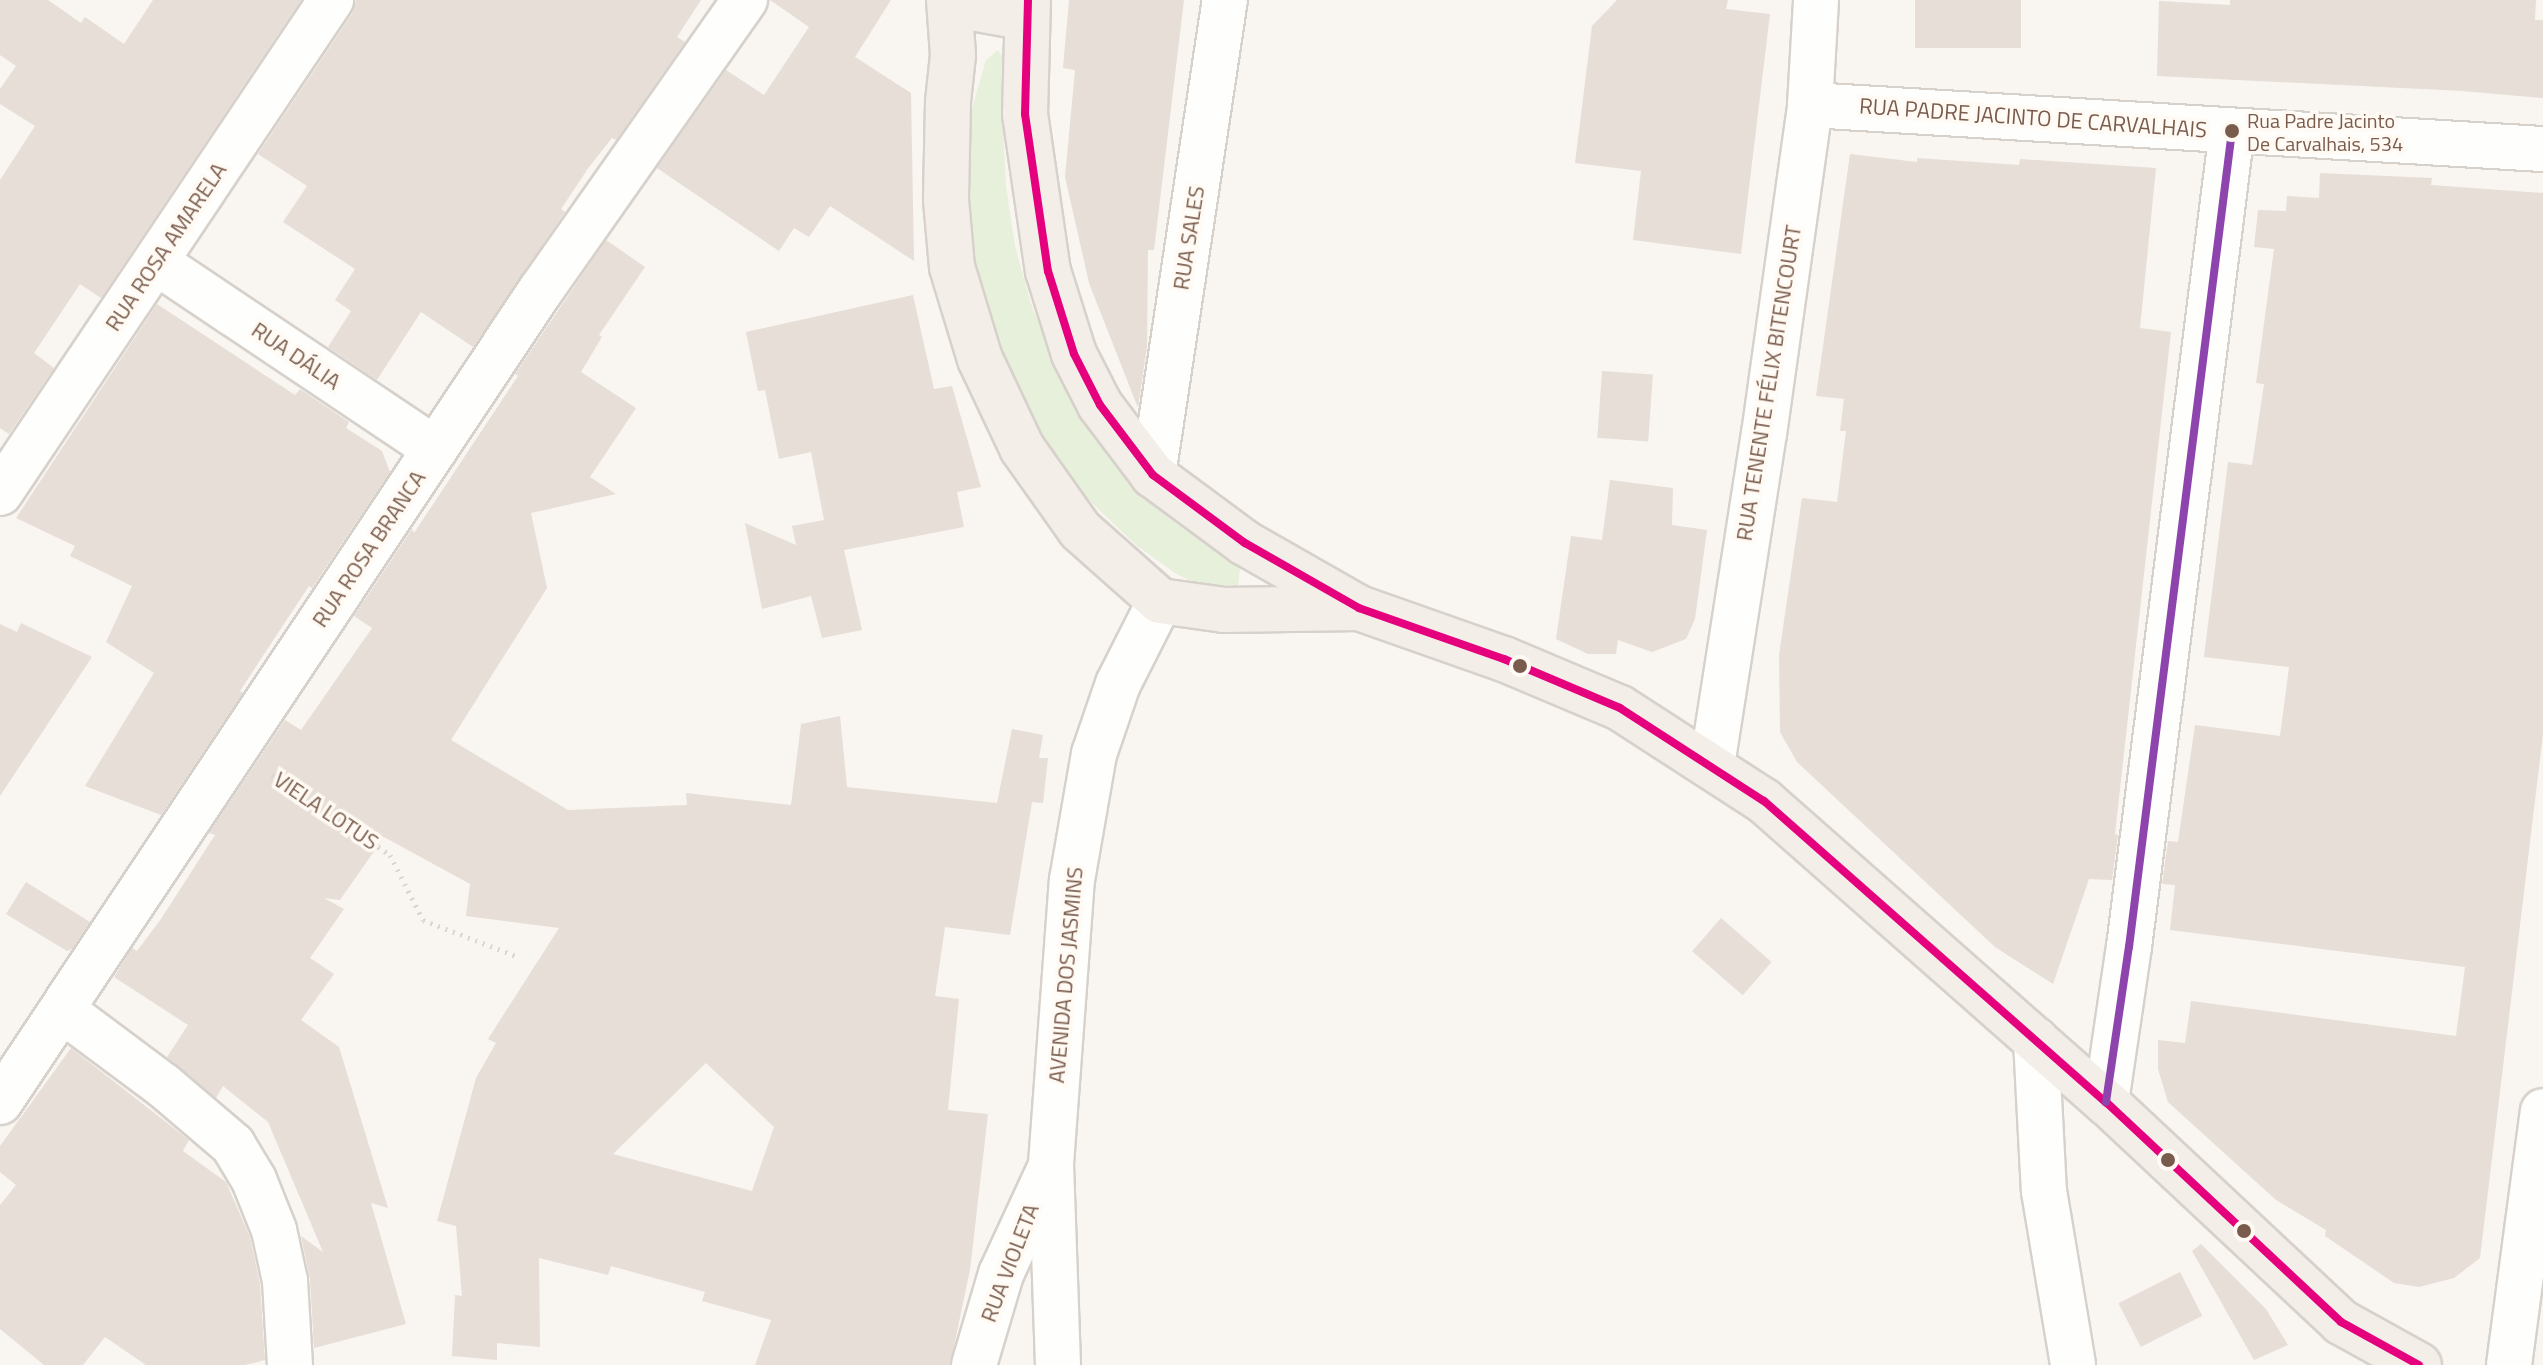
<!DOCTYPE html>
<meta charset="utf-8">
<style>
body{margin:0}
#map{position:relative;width:2543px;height:1365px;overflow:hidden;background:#f9f5f0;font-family:"Titillium Web",sans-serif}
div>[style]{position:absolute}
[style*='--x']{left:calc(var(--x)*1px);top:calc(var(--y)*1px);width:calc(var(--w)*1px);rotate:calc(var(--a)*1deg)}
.green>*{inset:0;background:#e7f0db}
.building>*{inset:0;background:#e6ded7;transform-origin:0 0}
.path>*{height:5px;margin-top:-2.5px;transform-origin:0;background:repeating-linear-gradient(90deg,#dcd5d0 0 2px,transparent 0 8px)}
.roads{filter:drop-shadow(2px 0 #d7d1cb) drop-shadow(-2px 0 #d7d1cb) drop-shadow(0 2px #d7d1cb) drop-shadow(0 -2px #d7d1cb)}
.minor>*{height:44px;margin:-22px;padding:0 22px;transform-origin:22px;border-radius:22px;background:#fefefd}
.major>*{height:44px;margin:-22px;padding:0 22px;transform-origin:22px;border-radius:22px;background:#f3eee8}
.bus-1>*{height:8px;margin:-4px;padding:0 4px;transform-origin:4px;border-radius:4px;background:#e5007d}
.bus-2>*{height:8px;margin:-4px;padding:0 4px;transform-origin:4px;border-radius:4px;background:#8e44ad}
.dots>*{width:22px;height:22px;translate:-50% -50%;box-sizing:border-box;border:4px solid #fffaf3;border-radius:50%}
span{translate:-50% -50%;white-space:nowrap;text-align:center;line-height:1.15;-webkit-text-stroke:7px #fffaf3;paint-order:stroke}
.bus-label{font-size:20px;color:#7a5c4d}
.left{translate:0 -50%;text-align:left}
.street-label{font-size:22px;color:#7a5c4d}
</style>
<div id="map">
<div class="green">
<div style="clip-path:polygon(998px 50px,1008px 66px,1003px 126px,1006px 186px,1015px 246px,1031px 304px,1054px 360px,1152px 497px,1194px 534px,1240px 566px,1238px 588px,1217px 595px,1175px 573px,1136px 545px,1067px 479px,1039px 441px,978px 309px,963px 212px,970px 115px,986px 60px)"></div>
</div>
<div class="building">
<div style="clip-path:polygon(0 0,48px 0,81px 23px,85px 17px,124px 44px,153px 0,301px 0,101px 298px,80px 284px,34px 353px,54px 368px,9px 434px,0 428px,0 180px,35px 126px,0 104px,0 89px,16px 66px,0 55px)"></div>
<div style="clip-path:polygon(356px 0,701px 0,677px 37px,685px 42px,616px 140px,612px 138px,589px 167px,561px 209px,565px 212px,473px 347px,421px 312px,377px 380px,328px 347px,351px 311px,335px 300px,355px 269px,283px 222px,307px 186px,258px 154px,352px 14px)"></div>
<div style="clip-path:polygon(770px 0,891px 0,855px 57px,911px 93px,914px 261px,830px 206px,809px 237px,794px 228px,779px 251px,657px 168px,726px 70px,764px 95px,809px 27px)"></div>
<div style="clip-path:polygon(1069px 0,1184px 0,1154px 250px,1148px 250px,1147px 346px,1138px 408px,1089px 283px,1065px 177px,1075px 70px,1063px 68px)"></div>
<div style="clip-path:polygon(1617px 0,1728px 0,1726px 9px,1770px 14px,1741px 254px,1633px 240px,1641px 171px,1575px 163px,1592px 26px)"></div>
<div style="left:1915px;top:0;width:106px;height:48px"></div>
<div style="clip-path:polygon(2230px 0,2536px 0,2535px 20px,2543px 20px,2543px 98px,2462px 91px,2157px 76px,2159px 1px,2230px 5px)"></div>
<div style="clip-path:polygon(1850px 154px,1917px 162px,1917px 158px,2019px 165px,2020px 159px,2156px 168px,2140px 328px,2171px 332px,2115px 834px,2118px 835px,2112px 880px,2089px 879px,2053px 984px,1995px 947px,1797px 762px,1780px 732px,1779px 655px,1802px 498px,1837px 502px,1846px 431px,1840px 431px,1844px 399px,1816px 396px)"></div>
<div style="clip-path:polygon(2320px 173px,2432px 178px,2431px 185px,2543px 193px,2543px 734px,2480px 1258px,2454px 1278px,2419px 1287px,2394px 1283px,2325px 1236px,2326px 1230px,2276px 1200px,2168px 1102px,2158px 1069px,2158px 1040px,2185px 1043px,2191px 1001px,2456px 1036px,2465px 967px,2170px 930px,2175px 885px,2162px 884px,2168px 841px,2178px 842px,2195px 725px,2280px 736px,2289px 667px,2204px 657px,2228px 462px,2252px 465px,2264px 384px,2256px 383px,2274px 249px,2254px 247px,2258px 210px,2286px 211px,2287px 196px,2319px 198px)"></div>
<div style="clip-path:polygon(evenodd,606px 240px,645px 267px,599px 335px,602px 337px,581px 372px,636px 408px,590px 477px,616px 494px,531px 513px,547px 588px,451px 740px,568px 810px,687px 805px,686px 793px,791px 805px,801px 724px,840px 716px,847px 787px,997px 803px,1012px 729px,1043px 735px,1039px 758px,1048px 758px,1043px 803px,1032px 802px,1010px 935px,945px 927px,935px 996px,959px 999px,948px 1110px,988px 1114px,970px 1270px,950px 1365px,755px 1365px,771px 1320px,702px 1301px,705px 1292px,611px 1266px,608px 1275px,539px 1258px,540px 1347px,497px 1343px,497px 1360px,452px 1356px,455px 1295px,462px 1296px,456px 1226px,437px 1221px,476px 1078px,496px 1043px,488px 1039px,559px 928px,466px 916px,470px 884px,384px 837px,340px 900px,324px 898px,344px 909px,310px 958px,334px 974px,301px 1020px,339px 1047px,388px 1208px,371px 1203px,406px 1324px,314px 1348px,310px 1279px,301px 1236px,323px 1252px,268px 1122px,223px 1086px,216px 1098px,167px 1057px,188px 1025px,114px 977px,132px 948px,137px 951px,161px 919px,215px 835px,209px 833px,285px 720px,301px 730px,372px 628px,354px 616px,412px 529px,414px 533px,518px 376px,515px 374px,606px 240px,706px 1063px,774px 1127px,752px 1191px,613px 1154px,706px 1063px)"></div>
<div style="clip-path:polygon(913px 295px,934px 389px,952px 386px,981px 487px,957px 492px,964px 527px,844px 550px,862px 630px,822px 638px,811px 596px,762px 609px,745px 523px,796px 545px,792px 526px,824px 520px,811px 452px,779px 459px,765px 390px,758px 391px,746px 332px)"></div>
<div style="clip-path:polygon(157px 304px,295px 395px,300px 389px,349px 422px,346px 428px,382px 451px,390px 472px,312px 588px,309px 586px,274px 639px,240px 691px,243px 693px,161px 815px,85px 786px,154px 673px,106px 642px,132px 586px,70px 556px,75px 546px,16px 518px)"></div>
<div style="left:1602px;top:371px;width:51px;height:67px;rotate:4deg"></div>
<div style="clip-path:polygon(1610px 480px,1673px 488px,1672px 525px,1707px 530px,1695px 619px,1686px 639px,1652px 652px,1618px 640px,1616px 654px,1588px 654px,1556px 639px,1571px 536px,1602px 540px)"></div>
<div style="clip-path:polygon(21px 623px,92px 657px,0 796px,0 624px,17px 632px)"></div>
<div style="clip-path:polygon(26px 882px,90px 922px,72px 949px,67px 951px,6px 914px)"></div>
<div style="left:1721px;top:918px;width:67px;height:44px;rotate:41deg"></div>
<div style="clip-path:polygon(71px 1048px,189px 1140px,183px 1151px,226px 1182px,250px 1237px,260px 1284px,265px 1360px,245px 1365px,146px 1365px,105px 1337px,83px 1365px,44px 1365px,0 1329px,0 1205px,16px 1185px,0 1172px,0 1146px)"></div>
<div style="clip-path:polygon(2201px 1244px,2266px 1309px,2288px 1345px,2254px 1360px,2192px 1251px)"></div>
<div style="left:2180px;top:1272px;width:49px;height:69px;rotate:63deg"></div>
</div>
<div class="path">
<div style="--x:272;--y:775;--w:143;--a:34.1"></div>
<div style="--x:390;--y:855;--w:73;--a:63.1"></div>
<div style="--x:423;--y:920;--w:103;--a:21.1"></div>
</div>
<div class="roads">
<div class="minor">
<div style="--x:1810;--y:105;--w:734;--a:3.44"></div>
<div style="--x:156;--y:262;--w:336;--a:33.8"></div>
<div style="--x:1153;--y:475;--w:480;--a:-81.4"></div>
<div style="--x:0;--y:493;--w:594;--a:-56.12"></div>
<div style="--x:1712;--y:765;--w:335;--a:-81.1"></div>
<div style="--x:1764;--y:434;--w:332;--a:-82"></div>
<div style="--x:1810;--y:105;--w:105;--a:-86.7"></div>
<div style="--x:62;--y:1010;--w:127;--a:36.7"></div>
<div style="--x:164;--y:1086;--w:91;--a:40.5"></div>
<div style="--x:233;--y:1145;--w:41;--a:59"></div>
<div style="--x:254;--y:1180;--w:54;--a:68.2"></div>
<div style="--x:274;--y:1230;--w:52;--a:77.8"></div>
<div style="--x:285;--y:1281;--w:84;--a:86.6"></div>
<div style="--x:2036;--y:1040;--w:151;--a:87"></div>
<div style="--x:2044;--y:1191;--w:176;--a:80.5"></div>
<div style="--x:0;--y:1102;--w:976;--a:-56.33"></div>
<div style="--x:541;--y:290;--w:355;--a:-54.9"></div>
<div style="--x:2106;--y:1102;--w:157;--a:-81.6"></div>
<div style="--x:2129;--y:947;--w:822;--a:-82.81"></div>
<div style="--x:974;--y:1365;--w:95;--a:-73.5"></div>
<div style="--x:1001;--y:1274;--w:115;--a:-65.2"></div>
<div style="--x:1058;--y:1365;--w:201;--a:-92"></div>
<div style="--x:1051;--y:1164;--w:285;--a:-85.8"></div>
<div style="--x:1072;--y:880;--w:128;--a:-80.1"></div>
<div style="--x:1094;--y:754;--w:74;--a:-71.1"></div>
<div style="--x:1118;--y:684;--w:93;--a:-63.2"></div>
<div style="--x:2509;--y:1365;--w:256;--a:-82.4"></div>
</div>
<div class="major">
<div style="--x:949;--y:0;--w:55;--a:85.8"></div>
<div style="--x:953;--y:55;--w:47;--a:96.1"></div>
<div style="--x:948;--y:102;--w:98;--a:91.2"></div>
<div style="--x:946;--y:200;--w:67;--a:84.9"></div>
<div style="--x:952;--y:267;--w:96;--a:73.1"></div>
<div style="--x:980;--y:359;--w:98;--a:64.7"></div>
<div style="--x:1022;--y:448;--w:100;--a:54.7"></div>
<div style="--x:1080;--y:530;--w:107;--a:41.6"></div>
<div style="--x:1160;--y:601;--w:65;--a:8"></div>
<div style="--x:1224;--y:610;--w:135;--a:-0.8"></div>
<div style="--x:1028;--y:0;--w:114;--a:91.5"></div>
<div style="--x:1025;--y:114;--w:159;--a:81.7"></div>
<div style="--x:1048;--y:271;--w:87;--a:72.6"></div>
<div style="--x:1074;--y:354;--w:57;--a:63"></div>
<div style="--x:1100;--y:405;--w:88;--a:52.9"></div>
<div style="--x:1153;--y:475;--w:114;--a:36.5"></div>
<div style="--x:1245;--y:543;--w:131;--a:29.7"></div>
<div style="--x:1359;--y:608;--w:154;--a:19.4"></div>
<div style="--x:1504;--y:659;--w:126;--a:22.9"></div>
<div style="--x:1620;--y:708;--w:171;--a:32.9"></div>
<div style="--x:1764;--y:801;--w:456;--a:41.4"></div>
<div style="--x:2106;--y:1102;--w:322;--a:43.1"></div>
<div style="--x:2341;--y:1322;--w:89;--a:28.9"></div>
<div style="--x:950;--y:4;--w:78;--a:10.3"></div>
</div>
</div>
<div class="bus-1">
<div style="--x:1028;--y:0;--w:114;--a:91.5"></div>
<div style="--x:1025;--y:114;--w:159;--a:81.7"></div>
<div style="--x:1048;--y:271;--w:87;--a:72.6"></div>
<div style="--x:1074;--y:354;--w:57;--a:63"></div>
<div style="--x:1100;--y:405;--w:88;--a:52.9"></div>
<div style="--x:1153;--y:475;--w:114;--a:36.5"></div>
<div style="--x:1245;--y:543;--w:131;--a:29.7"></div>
<div style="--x:1359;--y:608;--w:154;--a:19.4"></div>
<div style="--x:1504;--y:659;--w:126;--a:22.9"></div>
<div style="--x:1620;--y:708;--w:171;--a:32.9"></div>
<div style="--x:1764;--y:801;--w:456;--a:41.4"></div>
<div style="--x:2106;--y:1102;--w:322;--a:43.1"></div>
<div style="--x:2341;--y:1322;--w:89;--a:28.9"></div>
</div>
<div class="bus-2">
<div style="--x:2106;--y:1102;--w:157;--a:-81.6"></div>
<div style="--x:2129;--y:947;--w:822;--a:-82.81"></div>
</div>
<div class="dots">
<div style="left:2232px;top:131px;background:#7a5c4d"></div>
<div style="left:1520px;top:666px;background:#7a5c4d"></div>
<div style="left:2168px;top:1160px;background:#7a5c4d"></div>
<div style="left:2244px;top:1231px;background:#7a5c4d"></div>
</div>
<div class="bus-label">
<span class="left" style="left:2247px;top:132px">Rua Padre Jacinto<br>De Carvalhais, 534</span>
</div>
<div class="street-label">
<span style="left:2033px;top:118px;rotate:4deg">RUA PADRE JACINTO DE CARVALHAIS</span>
<span style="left:1189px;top:238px;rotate:-81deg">RUA SALES</span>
<span style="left:166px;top:247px;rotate:-56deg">RUA ROSA AMARELA</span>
<span style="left:296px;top:356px;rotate:34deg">RUA DÁLIA</span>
<span style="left:1769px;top:383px;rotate:-81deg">RUA TENENTE FÉLIX BITENCOURT</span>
<span style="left:369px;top:549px;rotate:-56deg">RUA ROSA BRANCA</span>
<span style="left:326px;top:811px;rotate:34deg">VIELA LOTUS</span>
<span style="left:1066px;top:975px;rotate:-85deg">AVENIDA DOS JASMINS</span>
<span style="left:1010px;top:1263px;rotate:-69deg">RUA VIOLETA</span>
</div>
</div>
